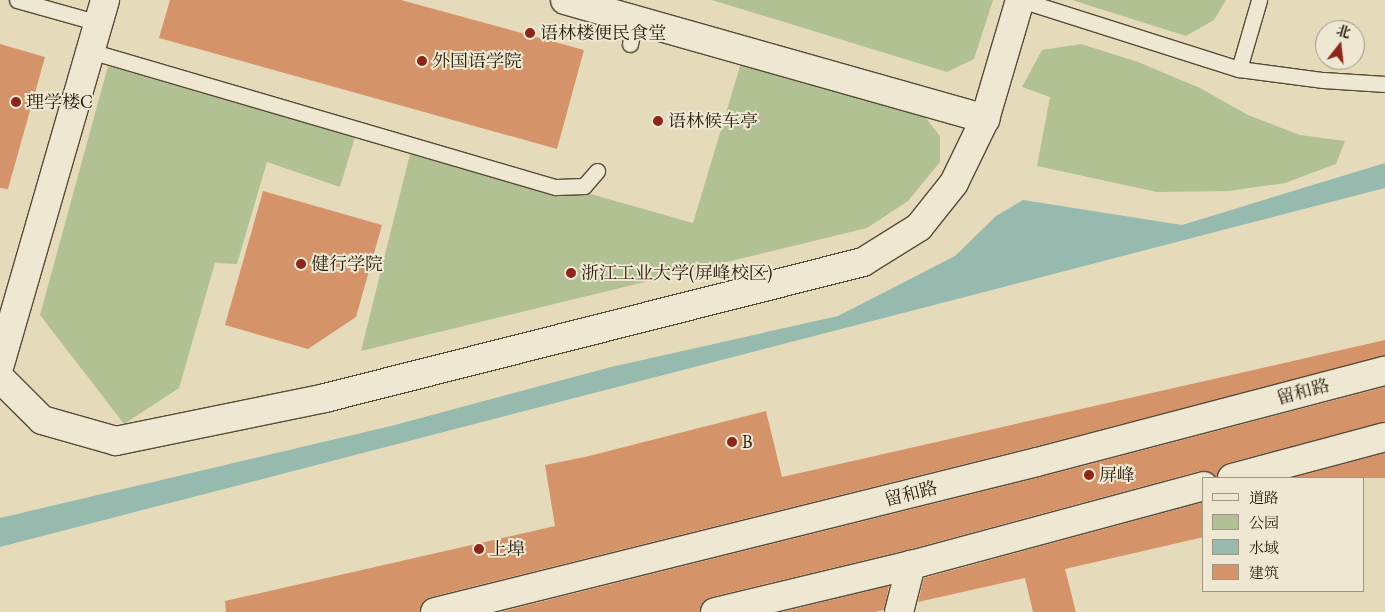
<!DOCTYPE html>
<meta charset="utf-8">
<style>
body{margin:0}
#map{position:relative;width:1385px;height:612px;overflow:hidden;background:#e5dbbb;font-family:"EB Garamond","Noto Serif SC",serif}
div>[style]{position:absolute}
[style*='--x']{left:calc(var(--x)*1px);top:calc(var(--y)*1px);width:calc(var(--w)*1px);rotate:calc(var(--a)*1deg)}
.green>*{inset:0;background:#b1c193}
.water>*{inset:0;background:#96bbae}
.building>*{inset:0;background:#d5936a}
.roads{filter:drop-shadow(1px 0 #574b36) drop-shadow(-1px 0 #574b36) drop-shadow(0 1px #574b36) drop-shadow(0 -1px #574b36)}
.lane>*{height:15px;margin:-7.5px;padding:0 7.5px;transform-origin:7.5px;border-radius:7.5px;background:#eee8d3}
.street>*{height:28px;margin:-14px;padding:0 14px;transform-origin:14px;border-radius:14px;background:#eee8d3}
.secondary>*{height:28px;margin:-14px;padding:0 14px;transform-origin:14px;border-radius:14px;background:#eee8d3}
.dots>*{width:14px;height:14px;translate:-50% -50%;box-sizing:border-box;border:2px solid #eee8d3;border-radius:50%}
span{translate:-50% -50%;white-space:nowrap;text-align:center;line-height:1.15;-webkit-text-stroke:4px #eee8d3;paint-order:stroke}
.poi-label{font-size:18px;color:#281b09}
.left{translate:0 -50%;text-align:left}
.street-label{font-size:18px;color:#281b09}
.legend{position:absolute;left:1202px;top:477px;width:162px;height:115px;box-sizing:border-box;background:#eee8d3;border:1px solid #9f9682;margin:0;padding:6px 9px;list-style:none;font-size:15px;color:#281b09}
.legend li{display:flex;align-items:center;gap:10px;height:25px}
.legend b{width:25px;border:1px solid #9f9682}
.north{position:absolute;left:1315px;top:20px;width:50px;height:50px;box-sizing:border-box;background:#eee8d3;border:1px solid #9f9682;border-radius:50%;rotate:16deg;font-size:14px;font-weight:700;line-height:20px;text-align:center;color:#281b09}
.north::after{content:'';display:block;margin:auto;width:18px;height:22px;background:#8f2418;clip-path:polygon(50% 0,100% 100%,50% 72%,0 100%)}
</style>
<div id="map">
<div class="green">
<div style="clip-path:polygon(712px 0,993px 0,974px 59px,947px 72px)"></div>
<div style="clip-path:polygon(1072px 0,1226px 0,1214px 20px,1186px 36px)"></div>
<div style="clip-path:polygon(1081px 44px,1138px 62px,1200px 88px,1248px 115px,1300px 135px,1345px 141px,1336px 164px,1285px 183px,1229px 191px,1157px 192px,1037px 166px,1050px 97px,1022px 87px,1042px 50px)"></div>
<div style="clip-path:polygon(741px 63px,921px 112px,940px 136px,940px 162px,908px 201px,867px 228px,361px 351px,410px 154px,556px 196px,587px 193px,693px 223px)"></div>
<div style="clip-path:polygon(108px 66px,355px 137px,340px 187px,267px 162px,237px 264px,215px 263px,179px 388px,124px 424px,40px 315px)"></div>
</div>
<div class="water">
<div style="clip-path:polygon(1385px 163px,1385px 188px,0 547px,0 518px,391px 426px,611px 367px,838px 316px,955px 256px,996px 216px,1023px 200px,1182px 225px)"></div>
</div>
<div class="building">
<div style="clip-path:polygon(170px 0,401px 0,584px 50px,557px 149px,159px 38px)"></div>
<div style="clip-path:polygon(0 44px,45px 57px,8px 189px,0 188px)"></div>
<div style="clip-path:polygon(263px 191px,382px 225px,356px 317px,308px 349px,225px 325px)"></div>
<div style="clip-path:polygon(1385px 340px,1385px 356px,1033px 447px,431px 597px,424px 601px,420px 612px,226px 612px,225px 601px,555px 526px,545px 465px,585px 457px,766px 411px,782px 477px)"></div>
<div style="clip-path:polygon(1385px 387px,1385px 422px,1228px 463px,1221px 467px,1217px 478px,1208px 471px,1200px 471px,907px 550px,711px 597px,704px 601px,700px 612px,500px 612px,1041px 477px)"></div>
<div style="clip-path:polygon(1385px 453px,1385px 478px,1291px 478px)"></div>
<div style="clip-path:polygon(1204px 502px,1204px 537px,1065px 569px,1076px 612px,1033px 612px,1025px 578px,918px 602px,924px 578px)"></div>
<div style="clip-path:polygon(889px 586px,884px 610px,875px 612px,782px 612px)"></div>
</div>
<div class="roads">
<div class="lane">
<div style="--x:17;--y:0;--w:85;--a:15.7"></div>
<div style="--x:1021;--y:0;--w:229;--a:17.6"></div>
<div style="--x:1239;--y:69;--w:72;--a:-73.8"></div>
<div style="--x:630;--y:44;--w:25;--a:-78"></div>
<div style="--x:90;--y:51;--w:485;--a:16.3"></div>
<div style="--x:556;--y:187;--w:28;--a:-2"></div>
<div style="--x:584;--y:186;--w:20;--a:-49"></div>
<div style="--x:1239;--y:69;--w:85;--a:7.5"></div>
<div style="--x:1323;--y:80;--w:62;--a:3.7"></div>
</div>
<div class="street">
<div style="--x:565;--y:0;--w:437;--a:15.8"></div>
<div style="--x:0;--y:364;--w:379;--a:-73.9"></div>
<div style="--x:0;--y:378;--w:59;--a:45"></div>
<div style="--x:42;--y:420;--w:77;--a:15.8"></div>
<div style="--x:116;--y:441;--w:213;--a:-11.6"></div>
<div style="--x:325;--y:398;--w:555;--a:-14.19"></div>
<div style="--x:863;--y:262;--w:66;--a:-32"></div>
<div style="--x:919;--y:227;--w:56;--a:-51.5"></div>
<div style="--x:954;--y:183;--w:71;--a:-64.2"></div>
<div style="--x:985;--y:119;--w:124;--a:-73.6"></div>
<div style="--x:899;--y:612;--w:49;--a:-75.7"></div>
</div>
<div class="secondary">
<div style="--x:1232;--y:478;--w:158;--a:-15"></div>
<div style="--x:435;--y:612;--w:620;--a:-13.99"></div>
<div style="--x:1037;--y:462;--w:360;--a:-14.7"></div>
<div style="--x:715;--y:612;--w:202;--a:-13.5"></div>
<div style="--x:911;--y:565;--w:303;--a:-15.1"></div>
</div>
</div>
<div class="dots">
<div style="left:530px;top:33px;background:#8f2418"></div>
<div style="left:422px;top:61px;background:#8f2418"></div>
<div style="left:16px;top:102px;background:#8f2418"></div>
<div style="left:658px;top:121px;background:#8f2418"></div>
<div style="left:301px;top:264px;background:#8f2418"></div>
<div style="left:571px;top:273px;background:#8f2418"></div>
<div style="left:732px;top:442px;background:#8f2418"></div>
<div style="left:1089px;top:475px;background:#8f2418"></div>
<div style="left:479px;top:549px;background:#8f2418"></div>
</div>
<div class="poi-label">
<span class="left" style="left:540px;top:33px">语林楼便民食堂</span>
<span class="left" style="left:432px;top:61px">外国语学院</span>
<span class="left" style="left:26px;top:102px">理学楼C</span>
<span class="left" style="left:668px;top:121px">语林候车亭</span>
<span class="left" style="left:311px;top:264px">健行学院</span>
<span class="left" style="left:581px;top:273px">浙江工业大学(屏峰校区)</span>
<span class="left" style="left:742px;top:442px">B</span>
<span class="left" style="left:1099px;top:475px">屏峰</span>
<span class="left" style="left:489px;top:549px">上埠</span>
</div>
<div class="street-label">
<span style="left:1303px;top:392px;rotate:-15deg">留和路</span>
<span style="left:911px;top:494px;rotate:-14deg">留和路</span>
</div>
<ul class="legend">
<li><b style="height:6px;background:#eee8d3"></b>道路</li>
<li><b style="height:14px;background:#b1c193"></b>公园</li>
<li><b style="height:14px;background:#96bbae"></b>水域</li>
<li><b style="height:14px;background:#d5936a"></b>建筑</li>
</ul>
<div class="north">北</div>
</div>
